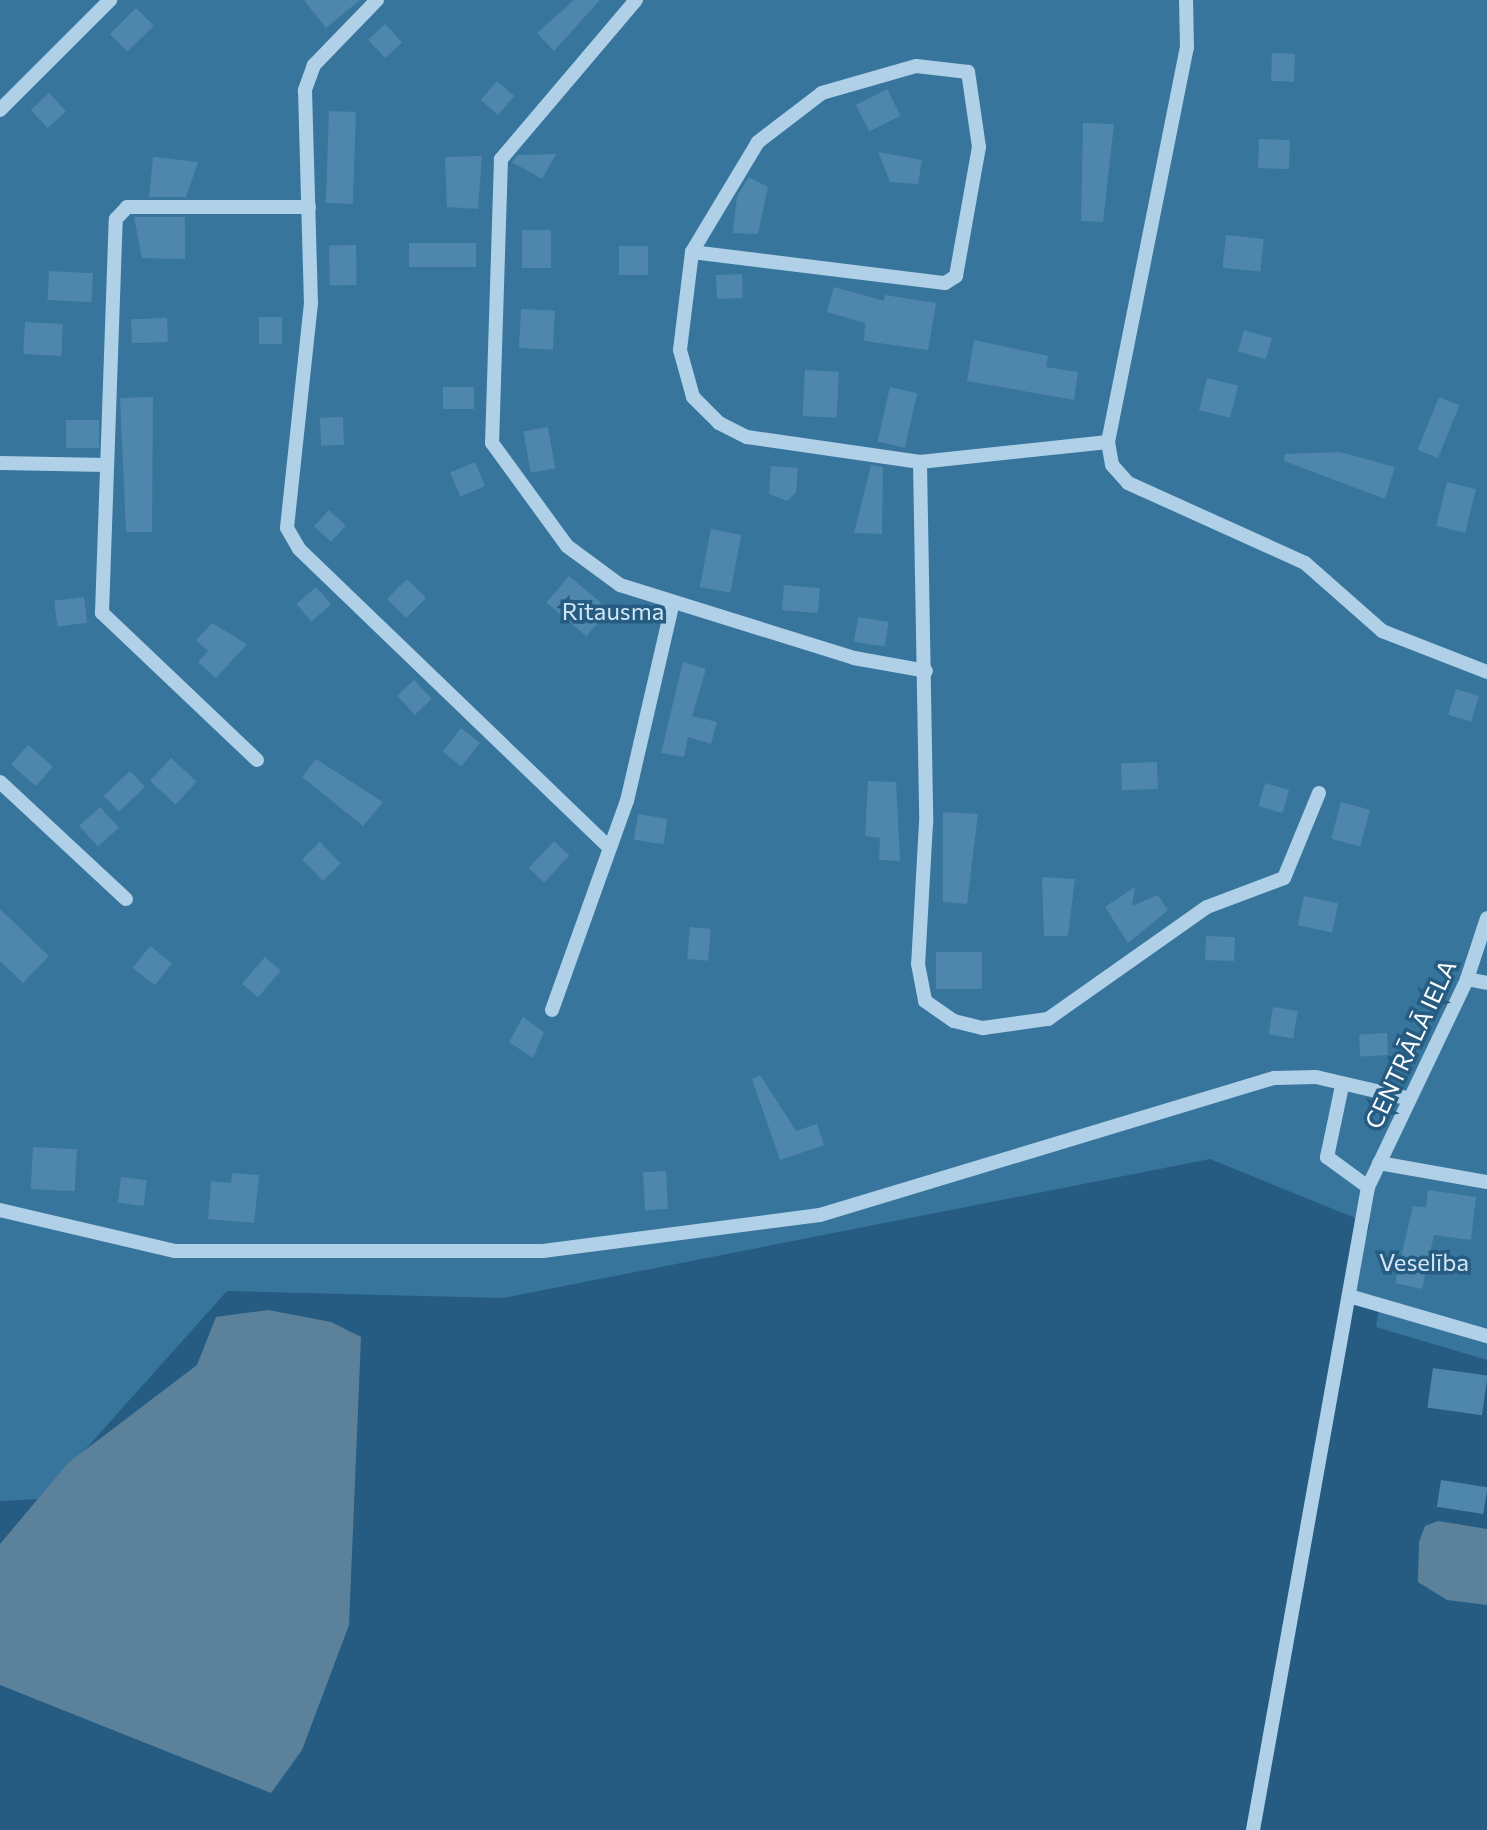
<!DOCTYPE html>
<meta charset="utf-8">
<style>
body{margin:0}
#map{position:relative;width:1487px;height:1830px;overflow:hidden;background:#265c82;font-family:Commissioner,sans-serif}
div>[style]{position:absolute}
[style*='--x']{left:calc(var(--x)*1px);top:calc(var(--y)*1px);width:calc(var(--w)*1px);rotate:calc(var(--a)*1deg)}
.green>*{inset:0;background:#37759d}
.water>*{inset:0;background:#5c829b}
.building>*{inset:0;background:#4f86ab;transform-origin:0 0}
.minor>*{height:14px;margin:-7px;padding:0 7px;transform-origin:7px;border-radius:7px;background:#afd0e7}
span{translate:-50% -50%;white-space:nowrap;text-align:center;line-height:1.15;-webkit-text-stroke:7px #265c82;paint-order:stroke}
.park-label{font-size:24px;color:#d2e7f5}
.street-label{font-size:24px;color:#fff}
</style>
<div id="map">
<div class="green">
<div style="clip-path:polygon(0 0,1487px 0,1487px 1360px,1376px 1327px,1379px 1310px,1349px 1296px,1370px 1224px,1210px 1159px,503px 1298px,227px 1291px,41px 1499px,0 1501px)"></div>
</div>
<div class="water">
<div style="clip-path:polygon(268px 1310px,331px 1322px,361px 1337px,349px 1625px,302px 1750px,271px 1793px,0 1685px,0 1544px,68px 1463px,197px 1365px,216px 1317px)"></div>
<div style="clip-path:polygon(1438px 1521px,1487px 1529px,1487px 1605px,1447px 1600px,1418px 1582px,1419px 1542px,1425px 1526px)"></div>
</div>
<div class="building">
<div style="clip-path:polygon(304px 0,360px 0,326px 28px)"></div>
<div style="clip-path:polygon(574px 0,600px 0,554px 51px,537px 33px)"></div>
<div style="left:136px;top:8px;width:25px;height:37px;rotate:45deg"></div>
<div style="left:385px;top:24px;width:25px;height:23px;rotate:47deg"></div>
<div style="left:1272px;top:53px;width:23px;height:28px;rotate:2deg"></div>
<div style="left:497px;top:81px;width:23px;height:25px;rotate:41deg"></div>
<div style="left:887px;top:89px;width:30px;height:35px;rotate:63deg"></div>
<div style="left:49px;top:93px;width:25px;height:25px;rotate:47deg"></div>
<div style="left:329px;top:111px;width:27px;height:92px;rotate:2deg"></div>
<div style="clip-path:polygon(1083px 123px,1114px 124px,1103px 222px,1081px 221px)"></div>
<div style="left:1259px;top:139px;width:31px;height:29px;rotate:2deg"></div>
<div style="clip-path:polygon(878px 152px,922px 160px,918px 184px,890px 182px)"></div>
<div style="clip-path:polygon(556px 154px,542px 179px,512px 162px,518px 155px)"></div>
<div style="clip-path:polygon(482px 156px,478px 209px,447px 207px,445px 157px)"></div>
<div style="clip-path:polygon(153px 157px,198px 162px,186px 197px,149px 197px)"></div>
<div style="clip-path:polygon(749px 177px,768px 187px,758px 234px,733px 233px,737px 196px)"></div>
<div style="clip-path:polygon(134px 217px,185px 217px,185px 259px,142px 258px)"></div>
<div style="left:522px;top:230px;width:29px;height:38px"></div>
<div style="left:1226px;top:235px;width:38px;height:33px;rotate:6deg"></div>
<div style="left:476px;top:243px;width:24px;height:67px;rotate:90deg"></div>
<div style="left:356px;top:245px;width:40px;height:27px;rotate:89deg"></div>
<div style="left:648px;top:246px;width:29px;height:29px;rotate:90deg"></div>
<div style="left:49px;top:271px;width:44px;height:29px;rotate:3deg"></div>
<div style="left:742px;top:274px;width:24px;height:26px;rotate:88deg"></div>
<div style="clip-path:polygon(834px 287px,884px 301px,885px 295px,936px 303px,928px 350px,864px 341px,865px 323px,827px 312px)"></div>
<div style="left:521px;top:309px;width:34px;height:39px;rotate:3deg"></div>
<div style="left:259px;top:317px;width:23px;height:27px"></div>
<div style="left:167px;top:318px;width:24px;height:36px;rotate:88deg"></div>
<div style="left:25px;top:322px;width:38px;height:32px;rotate:3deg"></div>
<div style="left:1244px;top:330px;width:29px;height:22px;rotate:16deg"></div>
<div style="clip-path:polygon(974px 340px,1048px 356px,1046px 367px,1078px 372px,1074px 400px,967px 381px)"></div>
<div style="left:805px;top:370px;width:34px;height:46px;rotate:3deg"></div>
<div style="left:1207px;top:378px;width:32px;height:33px;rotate:14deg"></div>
<div style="left:443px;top:387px;width:31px;height:22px"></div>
<div style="left:890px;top:387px;width:28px;height:56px;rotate:13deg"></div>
<div style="clip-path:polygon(153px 397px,152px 532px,126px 532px,120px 398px)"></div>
<div style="left:1439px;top:397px;width:22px;height:57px;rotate:22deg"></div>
<div style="left:343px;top:417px;width:28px;height:23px;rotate:88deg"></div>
<div style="left:66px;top:420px;width:33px;height:28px"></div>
<div style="left:548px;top:427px;width:42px;height:25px;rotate:80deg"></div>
<div style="clip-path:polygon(1340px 452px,1395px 467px,1385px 499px,1284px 461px,1285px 454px)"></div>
<div style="left:475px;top:462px;width:26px;height:27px;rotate:67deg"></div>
<div style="clip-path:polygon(871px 465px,883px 467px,882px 534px,854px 533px)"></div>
<div style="clip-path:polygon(771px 466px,798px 468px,796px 493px,787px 501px,769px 494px)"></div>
<div style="left:1447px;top:482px;width:30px;height:45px;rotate:14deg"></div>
<div style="left:329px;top:510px;width:23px;height:22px;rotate:43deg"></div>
<div style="left:711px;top:529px;width:31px;height:59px;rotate:11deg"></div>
<div style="left:569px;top:576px;width:52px;height:35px;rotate:40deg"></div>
<div style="left:407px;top:579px;width:27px;height:28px;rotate:45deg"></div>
<div style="left:784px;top:585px;width:36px;height:25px;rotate:5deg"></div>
<div style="left:316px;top:587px;width:23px;height:26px;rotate:49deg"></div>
<div style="left:84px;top:597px;width:26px;height:30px;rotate:83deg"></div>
<div style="left:858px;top:617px;width:31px;height:25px;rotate:9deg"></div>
<div style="clip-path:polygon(212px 623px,247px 644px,216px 678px,198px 662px,208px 651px,196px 640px)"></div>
<div style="clip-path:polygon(683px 662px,706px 669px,692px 716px,717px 722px,711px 744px,688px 737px,684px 757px,661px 753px)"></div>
<div style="left:414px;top:680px;width:26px;height:23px;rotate:47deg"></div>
<div style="left:1456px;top:689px;width:24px;height:27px;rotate:17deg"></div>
<div style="left:461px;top:728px;width:24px;height:30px;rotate:38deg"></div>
<div style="left:28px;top:745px;width:33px;height:26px;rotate:41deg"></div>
<div style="left:171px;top:758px;width:35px;height:31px;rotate:43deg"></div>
<div style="clip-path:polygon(316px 759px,383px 802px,363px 826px,302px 777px)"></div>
<div style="left:1157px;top:762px;width:27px;height:36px;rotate:88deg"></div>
<div style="left:130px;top:771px;width:22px;height:36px;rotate:47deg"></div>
<div style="clip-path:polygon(868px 781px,896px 782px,900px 861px,879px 860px,880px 838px,865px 836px)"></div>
<div style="left:1265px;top:783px;width:25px;height:24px;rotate:16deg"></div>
<div style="left:1341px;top:802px;width:30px;height:38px;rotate:15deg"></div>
<div style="left:100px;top:807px;width:28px;height:28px;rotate:48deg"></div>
<div style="clip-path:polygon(943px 812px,978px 814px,967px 904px,943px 902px)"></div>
<div style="left:638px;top:814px;width:30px;height:26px;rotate:9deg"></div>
<div style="left:554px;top:841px;width:21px;height:37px;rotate:43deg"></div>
<div style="left:320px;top:842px;width:30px;height:25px;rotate:46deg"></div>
<div style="clip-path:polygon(1042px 877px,1075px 879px,1068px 936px,1044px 936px)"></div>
<div style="clip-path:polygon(1135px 887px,1132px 906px,1158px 895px,1168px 910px,1128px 943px,1105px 907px)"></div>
<div style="left:1304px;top:896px;width:35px;height:30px;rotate:12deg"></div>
<div style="clip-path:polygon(0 909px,49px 956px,23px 983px,0 961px)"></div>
<div style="left:690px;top:927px;width:21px;height:32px;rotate:5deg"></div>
<div style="left:1206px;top:936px;width:29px;height:24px;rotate:2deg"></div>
<div style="left:150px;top:946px;width:28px;height:28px;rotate:38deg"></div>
<div style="left:936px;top:952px;width:46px;height:37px"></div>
<div style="left:265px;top:957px;width:21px;height:35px;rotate:41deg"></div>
<div style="left:1273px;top:1007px;width:25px;height:28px;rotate:9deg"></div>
<div style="clip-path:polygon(523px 1017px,544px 1032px,533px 1058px,509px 1042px)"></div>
<div style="left:1387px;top:1033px;width:22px;height:28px;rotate:87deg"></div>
<div style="clip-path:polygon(760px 1075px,796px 1131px,817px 1124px,824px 1145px,780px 1160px,752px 1079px)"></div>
<div style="left:33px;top:1147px;width:44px;height:42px;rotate:3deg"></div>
<div style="left:666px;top:1171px;width:38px;height:23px;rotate:87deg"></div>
<div style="clip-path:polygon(232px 1173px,259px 1175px,254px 1223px,208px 1219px,211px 1181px,231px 1183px)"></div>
<div style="left:121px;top:1177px;width:26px;height:26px;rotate:7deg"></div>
<div style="clip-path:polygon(1428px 1190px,1476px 1197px,1471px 1240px,1434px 1235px,1422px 1289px,1395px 1283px,1413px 1206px,1426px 1207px)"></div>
<div style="left:1433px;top:1368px;width:55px;height:40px;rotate:8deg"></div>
<div style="left:1441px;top:1480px;width:47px;height:27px;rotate:9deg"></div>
</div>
<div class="minor">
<div style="--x:377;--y:0;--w:91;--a:134.1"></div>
<div style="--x:314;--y:65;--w:27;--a:110"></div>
<div style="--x:305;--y:90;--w:213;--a:88.4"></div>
<div style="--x:311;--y:303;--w:226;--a:96.1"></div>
<div style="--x:287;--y:528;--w:24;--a:60"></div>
<div style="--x:299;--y:549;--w:429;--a:43.9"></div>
<div style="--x:636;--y:0;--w:209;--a:130.3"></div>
<div style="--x:501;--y:159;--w:284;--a:91.8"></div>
<div style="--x:492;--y:443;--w:127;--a:53.9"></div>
<div style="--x:567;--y:546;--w:66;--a:36.3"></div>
<div style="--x:620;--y:585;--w:245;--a:17.3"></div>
<div style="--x:854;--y:658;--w:73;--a:10.2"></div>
<div style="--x:0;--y:110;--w:156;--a:-45"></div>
<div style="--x:692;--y:252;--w:255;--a:7"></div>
<div style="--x:945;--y:283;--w:13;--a:-32"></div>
<div style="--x:956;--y:276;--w:131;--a:-79.9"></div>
<div style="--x:979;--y:147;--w:76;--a:-98.3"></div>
<div style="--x:968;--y:72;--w:52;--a:-173.4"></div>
<div style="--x:916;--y:66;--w:98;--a:164"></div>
<div style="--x:822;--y:93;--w:81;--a:142.6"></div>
<div style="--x:758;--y:142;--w:128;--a:121"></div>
<div style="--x:692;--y:252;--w:99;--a:97"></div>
<div style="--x:680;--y:350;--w:49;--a:74.5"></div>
<div style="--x:693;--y:397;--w:37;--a:45"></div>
<div style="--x:719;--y:423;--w:31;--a:27"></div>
<div style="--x:747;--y:437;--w:175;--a:8.2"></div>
<div style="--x:920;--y:462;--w:189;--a:-6.1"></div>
<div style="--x:1108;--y:442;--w:23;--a:80"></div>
<div style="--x:1112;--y:465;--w:24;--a:48"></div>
<div style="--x:1128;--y:483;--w:194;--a:24.3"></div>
<div style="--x:1305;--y:563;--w:103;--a:41.4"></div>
<div style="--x:1382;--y:631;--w:113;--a:21.3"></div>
<div style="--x:1108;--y:442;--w:403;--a:-78.7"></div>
<div style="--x:1187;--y:47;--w:47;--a:-91.2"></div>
<div style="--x:920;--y:462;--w:361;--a:89"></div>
<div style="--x:926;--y:823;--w:141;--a:93.2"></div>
<div style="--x:918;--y:964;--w:38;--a:79"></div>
<div style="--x:925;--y:1001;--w:35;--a:35"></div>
<div style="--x:954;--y:1021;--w:30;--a:14"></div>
<div style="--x:983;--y:1028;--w:66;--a:-7.9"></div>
<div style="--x:1048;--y:1019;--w:194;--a:-35.2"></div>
<div style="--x:1207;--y:907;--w:82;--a:-20.6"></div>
<div style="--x:1284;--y:878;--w:92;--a:-67.6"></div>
<div style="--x:0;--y:463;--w:107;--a:1.1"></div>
<div style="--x:257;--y:760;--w:214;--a:-136.5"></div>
<div style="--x:102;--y:613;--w:394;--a:-88"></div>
<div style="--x:116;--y:219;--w:16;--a:-47"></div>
<div style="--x:127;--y:207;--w:182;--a:0"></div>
<div style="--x:0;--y:782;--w:172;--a:42.9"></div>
<div style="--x:1467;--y:979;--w:20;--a:11"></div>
<div style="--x:552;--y:1010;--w:222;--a:-70.3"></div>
<div style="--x:627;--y:801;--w:200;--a:-77"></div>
<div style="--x:1342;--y:1086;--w:73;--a:101.9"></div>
<div style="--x:1327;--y:1157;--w:51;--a:36.2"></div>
<div style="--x:1379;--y:1163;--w:110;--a:10"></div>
<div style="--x:0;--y:1210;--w:180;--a:13.2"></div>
<div style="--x:175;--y:1251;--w:368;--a:0"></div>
<div style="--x:543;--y:1251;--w:279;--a:-7.4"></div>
<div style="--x:820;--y:1215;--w:475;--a:-16.8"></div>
<div style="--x:1275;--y:1078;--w:41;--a:-1.4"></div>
<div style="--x:1316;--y:1077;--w:92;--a:13.1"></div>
<div style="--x:1349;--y:1296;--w:144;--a:16.2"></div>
<div style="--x:1253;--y:1830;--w:653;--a:-79.86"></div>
<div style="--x:1368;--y:1187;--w:230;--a:-64.5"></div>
<div style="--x:1467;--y:979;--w:64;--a:-71.8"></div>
</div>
<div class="park-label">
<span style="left:613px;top:611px">Rītausma</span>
<span style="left:1424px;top:1262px">Veselība</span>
</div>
<div class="street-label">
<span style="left:1410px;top:1044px;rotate:-65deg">CENTRĀLĀ IELA</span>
</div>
</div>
